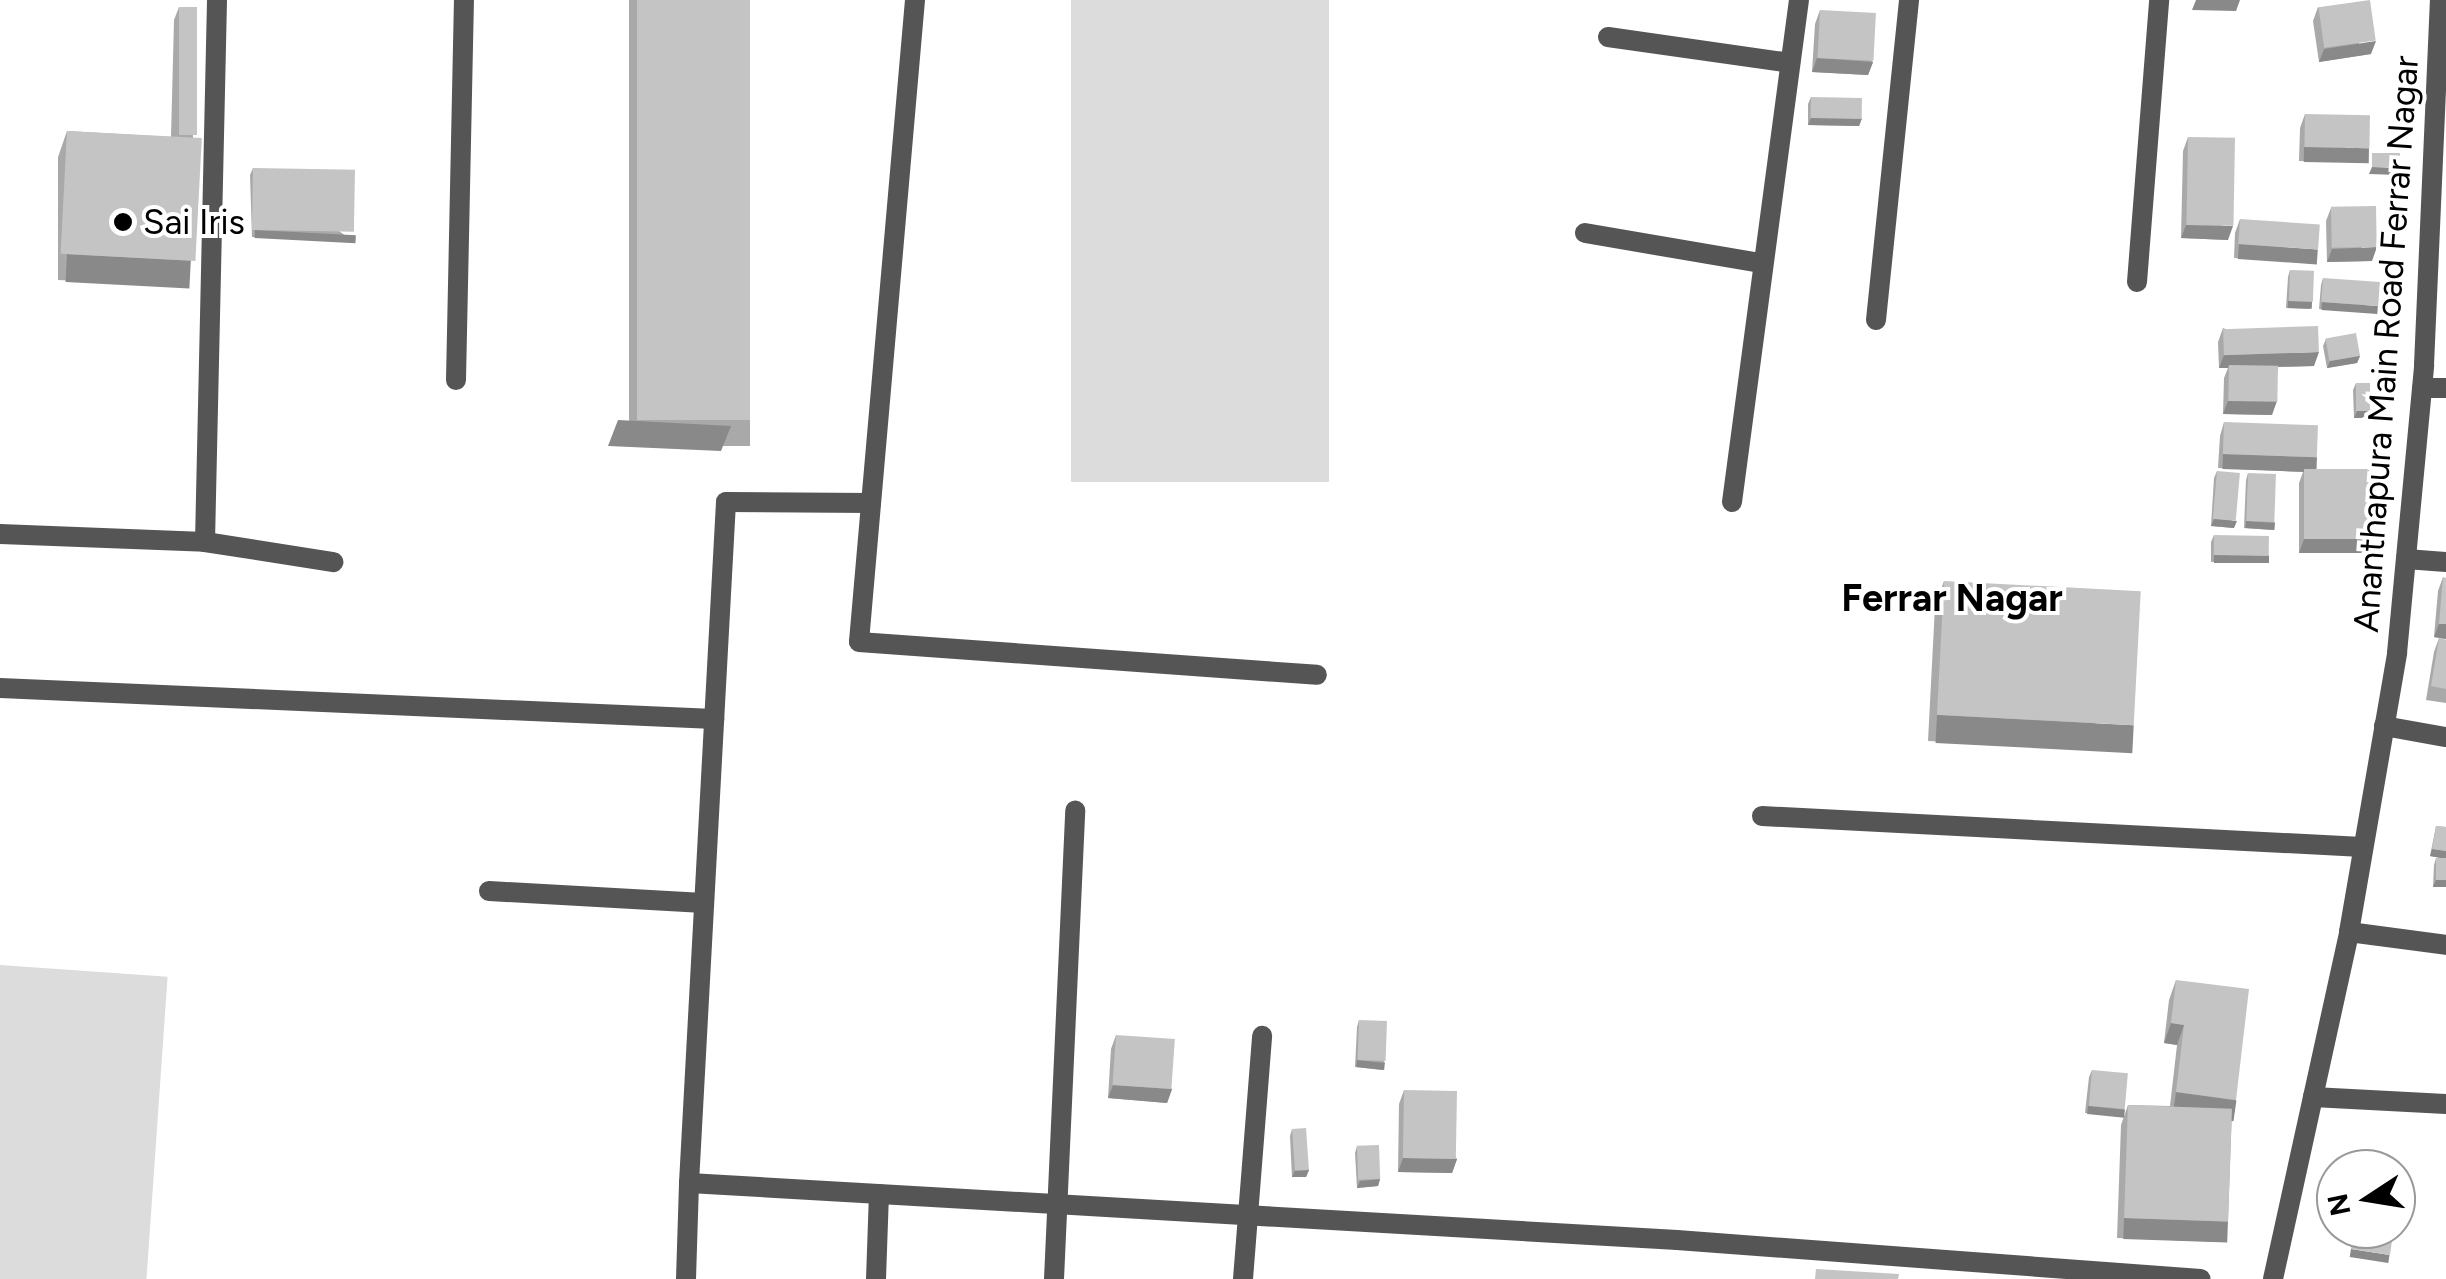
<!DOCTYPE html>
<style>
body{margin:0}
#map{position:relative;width:2446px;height:1279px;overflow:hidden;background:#fff;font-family:Figtree,sans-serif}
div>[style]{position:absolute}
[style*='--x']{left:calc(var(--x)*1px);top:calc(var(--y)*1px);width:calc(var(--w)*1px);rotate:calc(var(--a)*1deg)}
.green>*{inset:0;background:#dcdcdc;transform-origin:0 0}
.service>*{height:20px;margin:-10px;padding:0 10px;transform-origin:10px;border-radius:10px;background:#555}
.minor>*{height:20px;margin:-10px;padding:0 10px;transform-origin:10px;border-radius:10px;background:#555}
.tertiary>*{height:20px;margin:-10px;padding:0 10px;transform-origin:10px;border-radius:10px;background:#555}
.wall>*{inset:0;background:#a9a9a9;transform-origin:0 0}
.shaded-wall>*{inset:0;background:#898989;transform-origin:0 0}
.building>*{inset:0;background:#c4c4c4;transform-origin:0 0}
.dots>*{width:28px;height:28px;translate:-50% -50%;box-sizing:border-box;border:5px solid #fff;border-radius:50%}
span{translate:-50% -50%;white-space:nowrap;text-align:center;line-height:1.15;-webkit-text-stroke:8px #fff;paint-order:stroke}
.poi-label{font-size:35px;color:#000}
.left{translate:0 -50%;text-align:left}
.street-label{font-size:35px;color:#000}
.neighbourhood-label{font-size:38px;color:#000;font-weight:700}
.north{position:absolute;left:2316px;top:1149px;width:100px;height:100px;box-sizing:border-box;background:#fff;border:2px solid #999;border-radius:50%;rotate:258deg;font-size:28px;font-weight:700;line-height:40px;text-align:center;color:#000}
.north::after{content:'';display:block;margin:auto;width:35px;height:45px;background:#000;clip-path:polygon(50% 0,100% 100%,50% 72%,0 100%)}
</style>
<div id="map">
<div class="green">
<div style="left:1071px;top:0;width:258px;height:482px"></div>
<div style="left:0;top:965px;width:168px;height:314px;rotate:4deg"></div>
</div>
<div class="service">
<div style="--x:2349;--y:932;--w:98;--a:7.6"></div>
</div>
<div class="minor">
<div style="--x:915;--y:0;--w:644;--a:94.99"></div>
<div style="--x:859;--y:642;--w:459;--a:4.1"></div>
<div style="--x:1608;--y:37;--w:184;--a:8.1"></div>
<div style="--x:1585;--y:233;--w:178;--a:9.7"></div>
<div style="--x:2137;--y:282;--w:283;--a:-85.5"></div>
<div style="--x:1876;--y:320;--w:322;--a:-84.1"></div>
<div style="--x:456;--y:380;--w:380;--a:-88.8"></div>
<div style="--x:2422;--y:388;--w:24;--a:0"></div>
<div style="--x:1732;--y:502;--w:506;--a:-82.4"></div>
<div style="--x:871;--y:503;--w:145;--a:-179.6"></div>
<div style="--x:726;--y:502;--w:682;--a:93.11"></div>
<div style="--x:689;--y:1183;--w:990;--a:3.3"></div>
<div style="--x:1677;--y:1240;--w:525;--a:4.26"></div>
<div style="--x:0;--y:534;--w:205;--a:2.2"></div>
<div style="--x:205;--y:542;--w:130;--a:8.9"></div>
<div style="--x:205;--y:542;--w:542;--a:-88.73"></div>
<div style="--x:2406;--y:559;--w:40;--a:4.3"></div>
<div style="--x:0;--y:688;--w:715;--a:2.49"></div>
<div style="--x:2384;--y:726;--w:63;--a:10.1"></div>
<div style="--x:1762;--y:816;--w:601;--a:2.96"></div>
<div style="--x:489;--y:891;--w:215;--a:3.2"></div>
<div style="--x:2313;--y:1097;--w:133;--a:3"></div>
<div style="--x:686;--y:1279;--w:96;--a:-88.2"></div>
<div style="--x:876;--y:1279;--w:85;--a:-88"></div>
<div style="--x:1054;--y:1279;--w:469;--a:-87.4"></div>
<div style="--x:1243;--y:1279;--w:244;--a:-85.5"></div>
</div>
<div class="tertiary">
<div style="--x:2273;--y:1279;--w:355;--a:-77.6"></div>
<div style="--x:2349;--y:932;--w:283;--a:-80.2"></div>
<div style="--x:2397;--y:653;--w:289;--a:-84.6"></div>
<div style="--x:2424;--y:365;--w:365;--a:-87.5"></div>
</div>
<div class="wall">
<div style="left:629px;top:0;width:121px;height:446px"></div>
<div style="clip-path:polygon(179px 7px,193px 136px,191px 260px,182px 286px,58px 280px,58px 157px,67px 131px,171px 137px,174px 20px)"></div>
<div style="clip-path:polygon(2318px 7px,2371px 54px,2319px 62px,2313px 21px)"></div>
<div style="clip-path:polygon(1820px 10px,1873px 62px,1868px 75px,1812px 72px,1815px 24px)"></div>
<div style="clip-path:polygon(1811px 97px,1862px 118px,1859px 126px,1808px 125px,1808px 104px)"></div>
<div style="clip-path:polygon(2305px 114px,2364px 162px,2299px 161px,2300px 128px)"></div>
<div style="clip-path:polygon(2188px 137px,2228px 240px,2181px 238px,2183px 151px)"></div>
<div style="clip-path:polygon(253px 168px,354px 242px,252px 237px,250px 175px)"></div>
<div style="clip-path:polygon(2331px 208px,2372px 261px,2327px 262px,2326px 221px)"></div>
<div style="clip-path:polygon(2240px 219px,2313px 263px,2234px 258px,2235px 233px)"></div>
<div style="clip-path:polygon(2290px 270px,2312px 302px,2310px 309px,2286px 308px,2288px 277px)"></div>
<div style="clip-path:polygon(2323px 278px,2376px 313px,2319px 309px,2321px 285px)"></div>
<div style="clip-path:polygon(2223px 328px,2314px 366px,2278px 367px,2272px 415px,2223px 414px,2224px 378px,2228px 368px,2219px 368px,2218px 342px)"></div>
<div style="clip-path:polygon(2326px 339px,2360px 356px,2357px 363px,2327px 368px,2323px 346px)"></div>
<div style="clip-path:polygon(2356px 383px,2371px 411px,2368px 418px,2354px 418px,2353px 390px)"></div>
<div style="clip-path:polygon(2224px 422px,2317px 458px,2313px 469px,2369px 539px,2364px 553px,2299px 553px,2299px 483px,2303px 472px,2218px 468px,2220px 436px)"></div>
<div style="clip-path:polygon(2217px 471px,2234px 528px,2211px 526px,2214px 478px)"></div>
<div style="clip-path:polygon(2248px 473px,2275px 523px,2273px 530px,2244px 528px,2246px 480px)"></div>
<div style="clip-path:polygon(2214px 535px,2267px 562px,2211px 562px,2211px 542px)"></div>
<div style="clip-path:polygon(2443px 577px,2446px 639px,2434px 637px,2438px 591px)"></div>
<div style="clip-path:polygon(1944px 581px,2125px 751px,1928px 741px,1935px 606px)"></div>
<div style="clip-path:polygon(2439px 638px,2446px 640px,2446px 703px,2426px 700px,2434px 652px)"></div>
<div style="clip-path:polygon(2436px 826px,2446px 827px,2446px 887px,2433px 887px,2434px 865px,2436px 858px,2442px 858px,2430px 856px)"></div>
<div style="clip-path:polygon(2176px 980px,2236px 1100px,2232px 1110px,2228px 1222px,2221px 1242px,2117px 1238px,2121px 1125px,2128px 1105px,2170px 1106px,2177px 1045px,2164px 1043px,2169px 1000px)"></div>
<div style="clip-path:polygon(1359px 1020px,1385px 1063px,1382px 1070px,1355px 1067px,1357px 1027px)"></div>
<div style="clip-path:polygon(1116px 1035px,1172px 1089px,1167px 1103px,1108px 1098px,1111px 1049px)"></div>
<div style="clip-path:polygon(2092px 1070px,2125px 1110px,2123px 1117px,2085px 1113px,2089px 1077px)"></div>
<div style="clip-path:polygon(1404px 1090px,1457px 1159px,1452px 1173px,1398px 1172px,1399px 1104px)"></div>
<div style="clip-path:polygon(1292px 1129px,1309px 1170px,1306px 1177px,1292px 1177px,1290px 1136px)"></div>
<div style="clip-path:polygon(1357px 1146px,1380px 1179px,1378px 1186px,1357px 1188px,1355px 1153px)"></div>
</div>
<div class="shaded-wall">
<div style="clip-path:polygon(2196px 0,2240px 0,2236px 11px,2192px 10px)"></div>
<div style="clip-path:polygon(2376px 41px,2371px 54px,2319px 62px,2324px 49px)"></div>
<div style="clip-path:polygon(1817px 58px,1873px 62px,1868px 75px,1812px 72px)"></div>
<div style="clip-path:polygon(1811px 118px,1862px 118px,1859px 126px,1808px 125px)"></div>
<div style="left:2304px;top:147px;width:65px;height:15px;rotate:1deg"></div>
<div style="clip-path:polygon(2372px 167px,2400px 168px,2398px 175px,2369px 174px)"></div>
<div style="clip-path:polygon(2186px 225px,2233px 226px,2228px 240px,2181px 238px)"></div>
<div style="left:255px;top:230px;width:101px;height:8px;rotate:3deg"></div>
<div style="left:2239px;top:244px;width:79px;height:15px;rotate:4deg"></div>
<div style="clip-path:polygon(2377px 247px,2372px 261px,2327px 262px,2332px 249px)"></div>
<div style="left:67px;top:254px;width:124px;height:28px;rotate:3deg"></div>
<div style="left:2288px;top:301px;width:24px;height:7px;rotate:2deg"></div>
<div style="left:2322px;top:302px;width:56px;height:8px;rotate:4deg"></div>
<div style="clip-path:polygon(2319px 352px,2314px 366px,2229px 368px,2229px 365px,2228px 368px,2219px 368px,2224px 355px)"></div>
<div style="clip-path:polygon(2360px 356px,2357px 363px,2327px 368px,2330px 361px)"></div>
<div style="clip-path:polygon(2228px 401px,2277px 401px,2272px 415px,2223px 414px)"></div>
<div style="clip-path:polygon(2357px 411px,2371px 411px,2368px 418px,2354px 418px)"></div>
<div style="clip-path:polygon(618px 420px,731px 426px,721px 451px,608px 446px)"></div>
<div style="left:2223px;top:454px;width:94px;height:15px;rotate:2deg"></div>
<div style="clip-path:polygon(2214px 519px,2237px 521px,2234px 528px,2211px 526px)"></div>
<div style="left:2246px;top:521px;width:29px;height:7px;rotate:4deg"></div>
<div style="clip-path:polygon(2304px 539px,2369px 539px,2364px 553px,2299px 553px)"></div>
<div style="left:2214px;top:555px;width:55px;height:8px"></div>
<div style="clip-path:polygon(2439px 624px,2446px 624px,2446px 639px,2434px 637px)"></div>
<div style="left:1937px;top:715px;width:197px;height:28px;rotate:3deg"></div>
<div style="clip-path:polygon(2432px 849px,2446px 851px,2446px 859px,2430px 856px)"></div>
<div style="clip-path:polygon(2436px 880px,2446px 880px,2446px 887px,2433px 887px)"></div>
<div style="clip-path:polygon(2171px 1023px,2184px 1025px,2177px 1045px,2164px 1043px)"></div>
<div style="left:1357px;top:1060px;width:28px;height:7px;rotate:6deg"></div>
<div style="clip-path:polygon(1113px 1085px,1172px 1089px,1167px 1103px,1108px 1098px)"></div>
<div style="left:2176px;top:1092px;width:61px;height:21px;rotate:8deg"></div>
<div style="left:2088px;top:1106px;width:37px;height:8px;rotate:6deg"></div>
<div style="clip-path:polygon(1403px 1158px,1457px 1159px,1452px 1173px,1398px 1172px)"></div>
<div style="clip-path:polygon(1295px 1170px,1309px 1170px,1306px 1177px,1292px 1177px)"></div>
<div style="clip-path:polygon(1380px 1179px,1378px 1186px,1357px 1188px,1360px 1181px)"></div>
<div style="left:2124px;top:1218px;width:104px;height:21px;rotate:2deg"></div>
<div style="left:2351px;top:1249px;width:39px;height:8px;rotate:9deg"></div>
</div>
<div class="building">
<div style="left:637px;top:0;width:113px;height:420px"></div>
<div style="left:2370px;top:0;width:41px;height:52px;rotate:82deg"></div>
<div style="left:179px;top:7px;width:18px;height:128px"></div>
<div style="left:1820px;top:10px;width:56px;height:48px;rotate:3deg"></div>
<div style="left:1811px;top:97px;width:51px;height:21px;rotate:1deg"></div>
<div style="left:2305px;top:114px;width:65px;height:33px;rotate:1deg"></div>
<div style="left:67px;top:131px;width:135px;height:123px;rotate:3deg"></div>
<div style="left:2188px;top:137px;width:47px;height:88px;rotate:1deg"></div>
<div style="left:2372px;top:153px;width:28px;height:14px"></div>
<div style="left:253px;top:168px;width:102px;height:62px;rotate:1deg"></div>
<div style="left:2376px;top:206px;width:41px;height:45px;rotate:89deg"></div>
<div style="left:2240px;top:219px;width:80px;height:25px;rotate:4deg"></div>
<div style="left:2290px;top:270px;width:24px;height:31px;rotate:2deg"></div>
<div style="left:2323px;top:278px;width:57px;height:24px;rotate:4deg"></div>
<div style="left:2318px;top:326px;width:26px;height:95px;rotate:88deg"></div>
<div style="left:2356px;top:333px;width:23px;height:31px;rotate:80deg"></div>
<div style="left:2229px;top:365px;width:49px;height:36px;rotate:1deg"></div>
<div style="left:2356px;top:383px;width:14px;height:28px"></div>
<div style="left:2224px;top:422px;width:94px;height:32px;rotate:2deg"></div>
<div style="left:2304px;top:469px;width:65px;height:70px"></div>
<div style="left:2217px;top:471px;width:23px;height:48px;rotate:5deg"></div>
<div style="left:2248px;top:473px;width:28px;height:48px;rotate:2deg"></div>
<div style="left:2214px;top:535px;width:55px;height:20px;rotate:1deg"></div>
<div style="clip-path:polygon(2443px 577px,2446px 578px,2446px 624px,2439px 624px)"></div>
<div style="left:1944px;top:581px;width:197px;height:134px;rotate:3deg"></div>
<div style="clip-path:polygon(2439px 638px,2446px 640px,2446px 689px,2431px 686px)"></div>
<div style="clip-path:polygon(2436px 826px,2446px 827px,2446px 851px,2432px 849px)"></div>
<div style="left:2436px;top:858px;width:10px;height:22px"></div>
<div style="clip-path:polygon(2176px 980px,2249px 989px,2236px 1100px,2176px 1092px,2184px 1025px,2171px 1023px)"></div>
<div style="left:1359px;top:1020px;width:28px;height:40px;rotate:2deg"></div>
<div style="left:1116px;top:1035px;width:59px;height:50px;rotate:4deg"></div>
<div style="left:2092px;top:1070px;width:36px;height:36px;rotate:5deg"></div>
<div style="left:1404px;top:1090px;width:53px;height:68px;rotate:1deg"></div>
<div style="left:2128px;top:1105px;width:104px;height:113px;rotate:2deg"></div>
<div style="left:1306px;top:1128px;width:42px;height:14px;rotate:86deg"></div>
<div style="left:1379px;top:1145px;width:34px;height:22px;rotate:88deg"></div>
<div style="left:2396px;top:1174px;width:4px;height:18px"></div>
<div style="left:2396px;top:1202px;width:3px;height:19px"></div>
<div style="clip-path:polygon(2354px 1229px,2367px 1229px,2393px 1233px,2390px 1255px,2351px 1249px)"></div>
<div style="clip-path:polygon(1816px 1269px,1899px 1274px,1898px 1279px,1815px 1279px)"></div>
</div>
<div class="dots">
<div style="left:123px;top:222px;background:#000"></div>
</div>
<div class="poi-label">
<span class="left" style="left:143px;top:222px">Sai Iris</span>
</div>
<div class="street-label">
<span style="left:2386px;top:344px;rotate:-86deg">Ananthapura Main Road Ferrar Nagar</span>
</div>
<div class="neighbourhood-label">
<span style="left:1952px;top:599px">Ferrar Nagar</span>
</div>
<div class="north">N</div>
</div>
